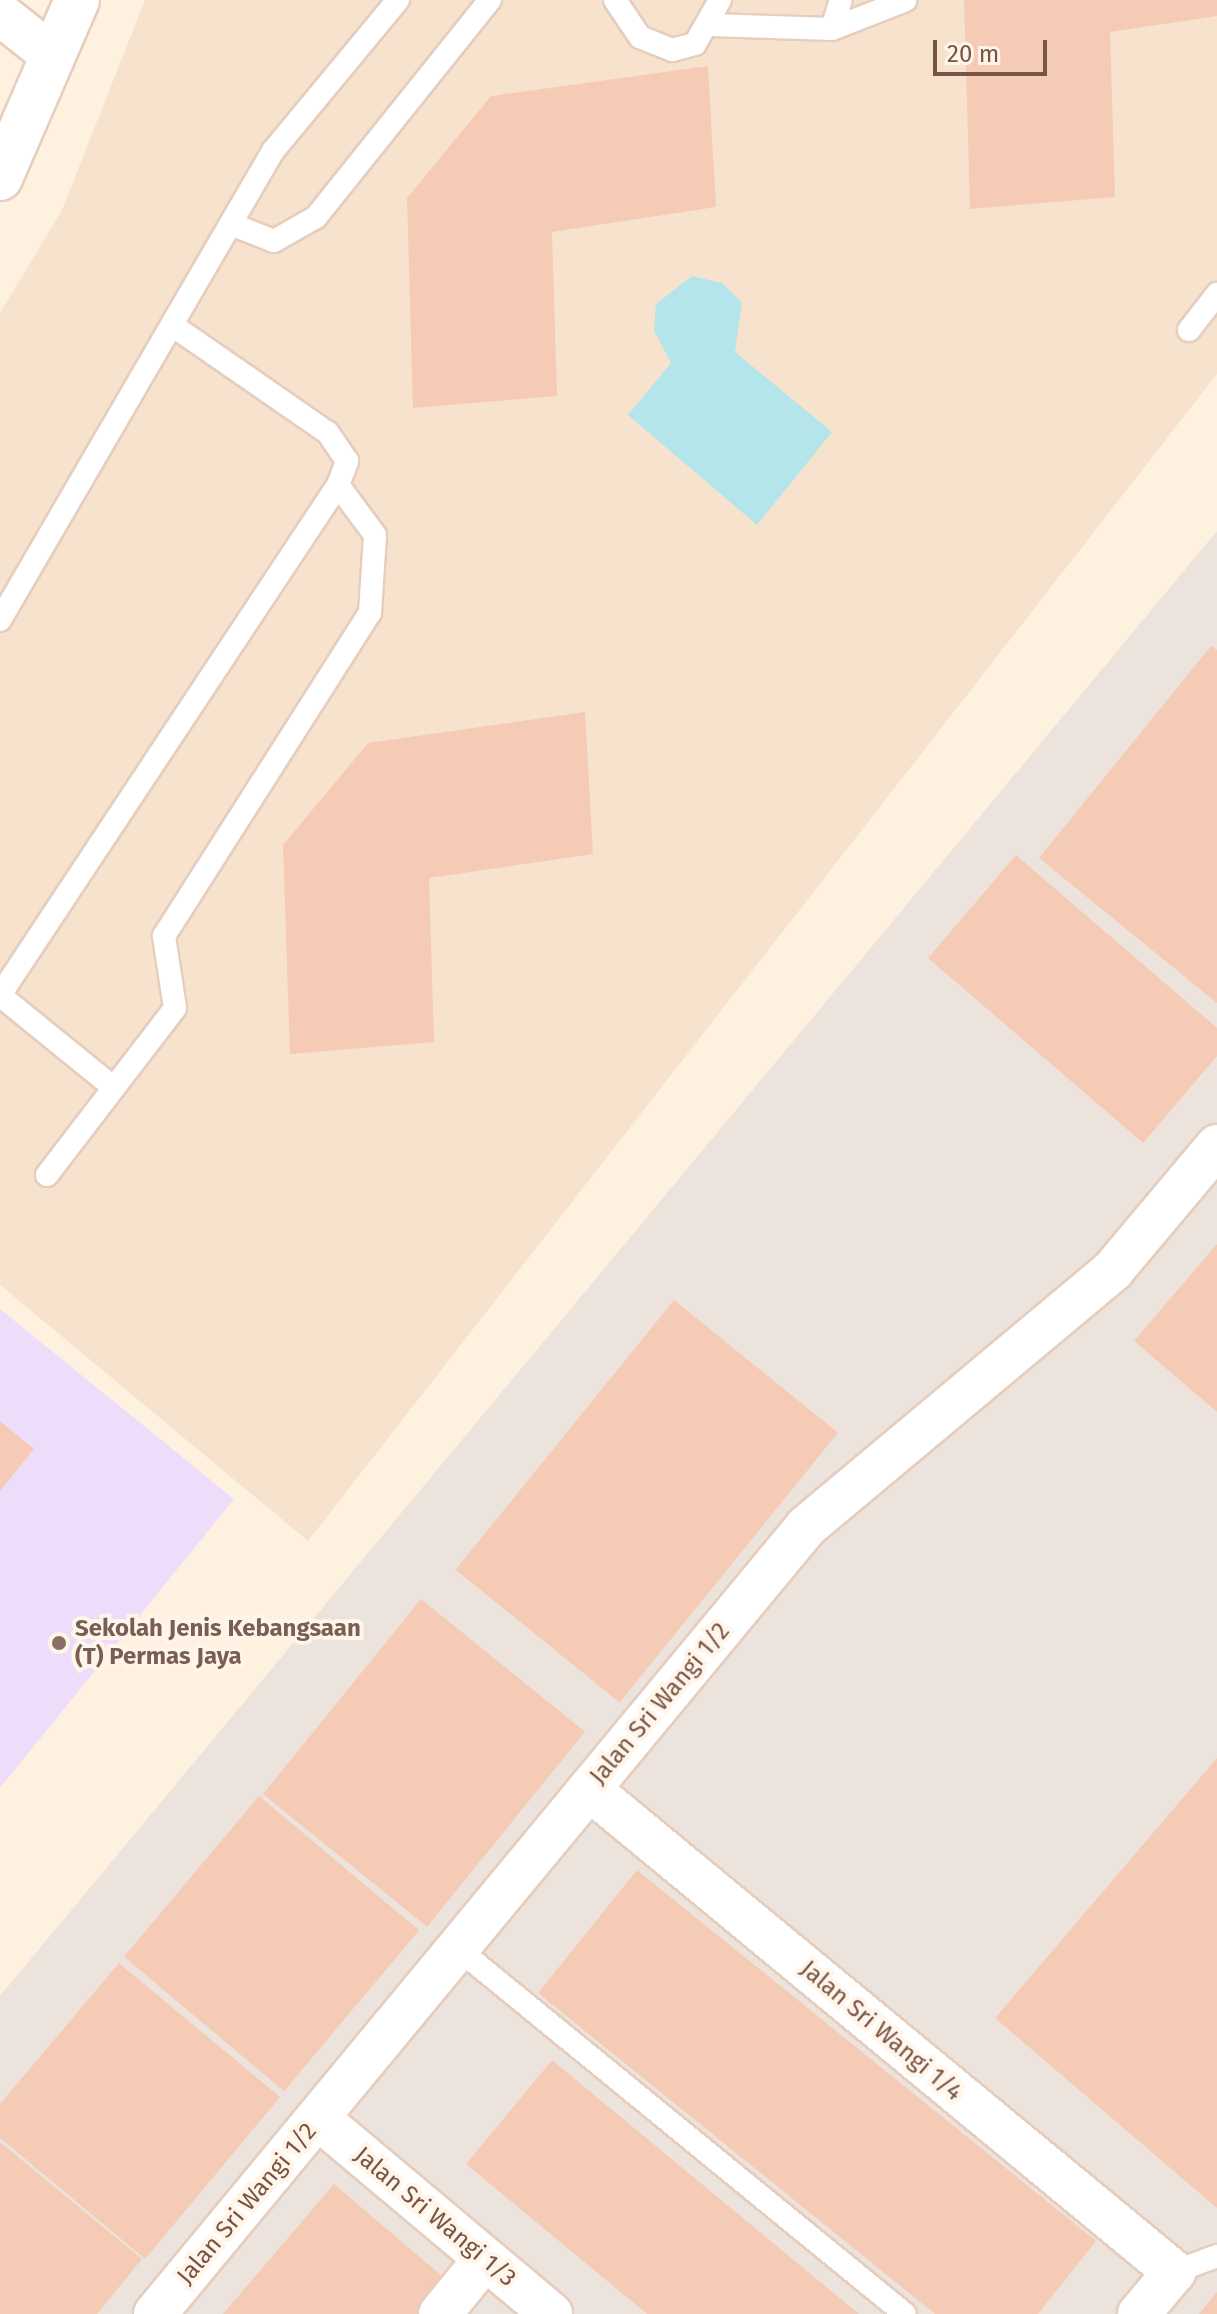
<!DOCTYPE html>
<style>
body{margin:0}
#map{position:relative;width:1217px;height:2314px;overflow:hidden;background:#fef1e0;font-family:"Fira Sans",sans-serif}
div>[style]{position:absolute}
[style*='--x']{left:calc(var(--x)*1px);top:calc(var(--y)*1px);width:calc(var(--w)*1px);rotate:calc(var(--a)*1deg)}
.residential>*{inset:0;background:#f7e2ce}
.industrial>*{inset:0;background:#ece3dc}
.education>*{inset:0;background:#eeddfa}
.water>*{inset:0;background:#b3e5ea}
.building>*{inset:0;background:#f6cbb6;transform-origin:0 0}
.roads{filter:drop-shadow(2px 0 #e5cebe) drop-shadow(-2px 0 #e5cebe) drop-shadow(0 2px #e5cebe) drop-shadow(0 -2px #e5cebe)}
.service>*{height:22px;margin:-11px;padding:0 11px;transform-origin:11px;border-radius:11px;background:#fff}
.minor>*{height:42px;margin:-21px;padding:0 21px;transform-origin:21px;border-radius:21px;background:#fff}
.tertiary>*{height:44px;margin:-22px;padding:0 22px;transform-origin:22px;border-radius:22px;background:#fff}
.dots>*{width:22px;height:22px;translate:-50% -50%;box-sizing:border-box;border:4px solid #fff5e9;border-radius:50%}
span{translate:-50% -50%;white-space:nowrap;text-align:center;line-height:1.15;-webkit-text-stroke:8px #fff5e9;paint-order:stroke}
.education-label{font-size:24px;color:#785e54;font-weight:700}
.left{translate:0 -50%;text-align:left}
.street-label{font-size:24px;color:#785445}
.scale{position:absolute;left:933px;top:40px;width:114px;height:36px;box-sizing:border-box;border:4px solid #785445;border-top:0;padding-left:10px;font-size:24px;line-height:28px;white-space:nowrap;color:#785445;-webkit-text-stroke:6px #fff5e9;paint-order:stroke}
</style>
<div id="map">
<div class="residential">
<div style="clip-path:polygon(145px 0,1217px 0,1217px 374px,308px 1541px,0 1285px,0 313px,62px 210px)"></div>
</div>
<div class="industrial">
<div style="clip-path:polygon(1217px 531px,1217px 2314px,0 2314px,0 1996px)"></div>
</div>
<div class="education">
<div style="clip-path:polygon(0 1309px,234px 1499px,0 1788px)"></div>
</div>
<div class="water">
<div style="clip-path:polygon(692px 276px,722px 283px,742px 302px,735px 352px,832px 432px,757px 525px,628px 415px,671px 363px,654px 330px,656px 304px)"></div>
</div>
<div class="building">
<div style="clip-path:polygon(964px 0,1217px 0,1217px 16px,1110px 32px,1115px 197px,970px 209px)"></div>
<div style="clip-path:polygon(708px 66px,716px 207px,552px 232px,557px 396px,413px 408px,407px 198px,491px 96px)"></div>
<div style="clip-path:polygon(1211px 646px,1217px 650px,1217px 1003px,1039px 858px)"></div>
<div style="clip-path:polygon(585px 712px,593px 854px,429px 878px,434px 1042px,290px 1054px,283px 845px,368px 743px)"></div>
<div style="clip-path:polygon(1016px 855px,1217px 1028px,1217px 1056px,1143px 1143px,928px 958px)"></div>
<div style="clip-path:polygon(1217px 1244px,1217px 1412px,1134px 1341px)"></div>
<div style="left:674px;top:1300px;width:211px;height:347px;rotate:39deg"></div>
<div style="clip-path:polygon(0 1421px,34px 1449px,0 1491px)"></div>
<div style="left:421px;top:1599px;width:211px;height:251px;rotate:39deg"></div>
<div style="clip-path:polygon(1217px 1758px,1217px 2208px,995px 2018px)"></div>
<div style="left:259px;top:1796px;width:209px;height:210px;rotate:40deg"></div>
<div style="clip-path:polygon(637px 1870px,1096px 2241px,1038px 2314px,935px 2314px,538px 1993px)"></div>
<div style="clip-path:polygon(119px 1963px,280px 2097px,145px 2259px,0 2138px,0 2104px)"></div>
<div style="clip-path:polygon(552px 2060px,859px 2314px,647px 2314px,466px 2164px)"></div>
<div style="clip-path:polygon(0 2142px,142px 2259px,97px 2314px,0 2314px)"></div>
<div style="clip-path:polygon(334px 2184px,455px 2287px,432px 2314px,223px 2314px)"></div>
<div style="clip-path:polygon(1217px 2292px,1217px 2314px,1199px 2314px)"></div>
</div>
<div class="roads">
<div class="service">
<div style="--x:615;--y:0;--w:45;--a:56"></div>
<div style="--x:640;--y:37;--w:35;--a:22"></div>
<div style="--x:672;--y:50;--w:24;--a:-15"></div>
<div style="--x:695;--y:44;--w:51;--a:-60.4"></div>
<div style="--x:710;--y:25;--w:122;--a:1.9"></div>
<div style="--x:832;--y:29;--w:79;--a:-21.4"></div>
<div style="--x:832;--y:29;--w:30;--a:-73"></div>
<div style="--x:231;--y:224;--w:46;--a:21.6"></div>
<div style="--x:274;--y:241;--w:48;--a:-29.7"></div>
<div style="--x:316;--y:217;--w:278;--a:-51.3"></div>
<div style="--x:1189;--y:330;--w:46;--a:-52.1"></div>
<div style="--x:0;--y:620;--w:543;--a:-59.8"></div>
<div style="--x:273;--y:151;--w:196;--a:-50.4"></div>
<div style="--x:0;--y:995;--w:612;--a:-56.47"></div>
<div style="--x:338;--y:485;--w:26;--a:-69"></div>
<div style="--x:347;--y:461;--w:34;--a:-124"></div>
<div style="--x:328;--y:433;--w:190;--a:-145.3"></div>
<div style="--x:2;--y:997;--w:144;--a:39.1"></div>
<div style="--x:47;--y:1175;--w:210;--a:-52.5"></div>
<div style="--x:175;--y:1008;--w:73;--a:-98.7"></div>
<div style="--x:164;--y:936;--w:383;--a:-57.5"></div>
<div style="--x:370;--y:613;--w:78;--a:-86.3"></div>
<div style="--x:375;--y:535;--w:62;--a:-126.5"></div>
<div style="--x:457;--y:1948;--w:578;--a:39.25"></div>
<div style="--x:1174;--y:2272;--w:46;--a:-20.4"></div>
</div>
<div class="minor">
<div style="--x:0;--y:14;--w:68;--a:38.4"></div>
<div style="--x:589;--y:1789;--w:759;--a:39.54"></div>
<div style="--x:1174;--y:2272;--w:55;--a:129.8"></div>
<div style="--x:319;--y:2119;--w:303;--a:40"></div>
<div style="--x:155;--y:2314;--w:1021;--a:-50.4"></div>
<div style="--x:806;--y:1527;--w:400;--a:-39.9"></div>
<div style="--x:1113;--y:1270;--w:162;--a:-50"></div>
<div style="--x:440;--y:2314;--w:71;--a:-50.7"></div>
</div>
<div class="tertiary">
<div style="--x:0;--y:178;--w:194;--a:-66.6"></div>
</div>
</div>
<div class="dots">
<div style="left:59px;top:1643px;background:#8d6e63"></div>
</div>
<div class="education-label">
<span class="left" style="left:75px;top:1643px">Sekolah Jenis Kebangsaan<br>(T) Permas Jaya</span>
</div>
<div class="street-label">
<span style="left:660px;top:1704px;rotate:-50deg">Jalan Sri Wangi 1/2</span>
<span style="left:881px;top:2031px;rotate:40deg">Jalan Sri Wangi 1/4</span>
<span style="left:247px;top:2204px;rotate:-50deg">Jalan Sri Wangi 1/2</span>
<span style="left:435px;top:2217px;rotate:40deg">Jalan Sri Wangi 1/3</span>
</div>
<div class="scale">20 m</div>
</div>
